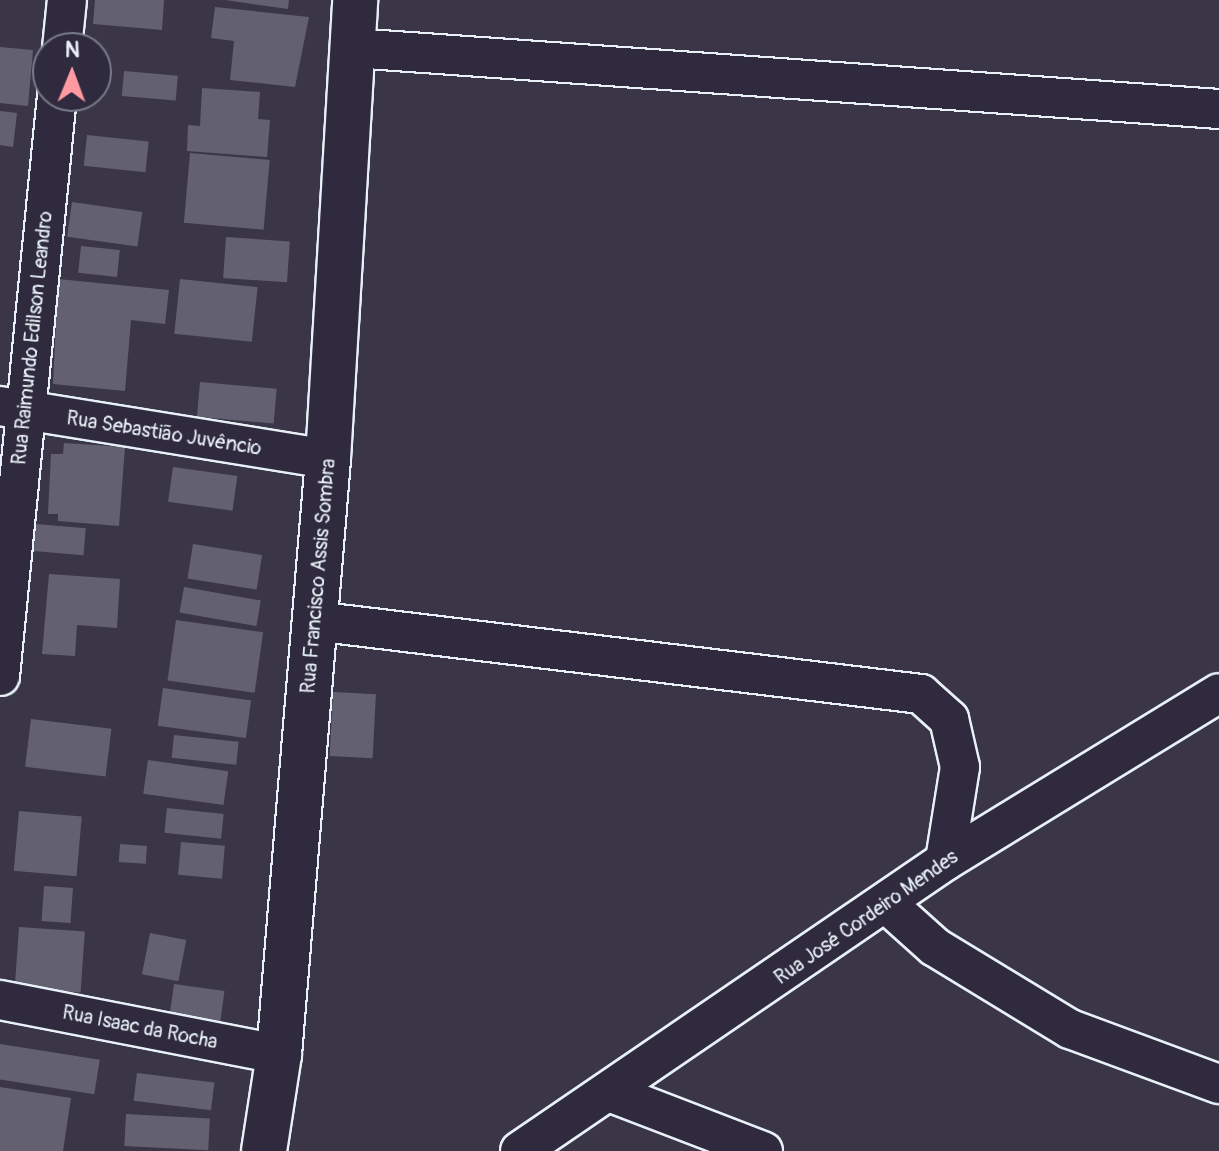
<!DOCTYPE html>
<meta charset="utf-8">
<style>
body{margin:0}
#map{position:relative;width:1219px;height:1151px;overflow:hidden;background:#3a3648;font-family:Pangolin,sans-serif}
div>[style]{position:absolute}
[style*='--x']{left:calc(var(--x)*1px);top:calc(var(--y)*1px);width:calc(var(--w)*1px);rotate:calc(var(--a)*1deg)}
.building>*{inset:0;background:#636171;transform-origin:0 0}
.roads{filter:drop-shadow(2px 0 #e8f1f8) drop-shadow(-2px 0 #e8f1f8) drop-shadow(0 2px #e8f1f8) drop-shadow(0 -2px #e8f1f8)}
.street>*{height:38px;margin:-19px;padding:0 19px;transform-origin:19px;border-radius:19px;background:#2f2a3d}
.secondary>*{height:44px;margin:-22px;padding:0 22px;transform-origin:22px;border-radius:22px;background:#2f2a3d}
span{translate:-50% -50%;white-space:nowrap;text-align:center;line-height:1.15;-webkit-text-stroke:7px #2f2a3d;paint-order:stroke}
.street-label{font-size:20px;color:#e8f1f8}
.north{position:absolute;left:32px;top:32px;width:80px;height:80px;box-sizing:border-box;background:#2f2a3d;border:2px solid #797a88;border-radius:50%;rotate:1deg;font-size:22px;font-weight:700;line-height:32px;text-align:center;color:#e8f1f8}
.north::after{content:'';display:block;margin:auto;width:28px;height:36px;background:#ff9aa2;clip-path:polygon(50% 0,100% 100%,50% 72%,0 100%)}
</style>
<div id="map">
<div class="building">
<div style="clip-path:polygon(95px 0,164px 0,162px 30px,93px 24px)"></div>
<div style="clip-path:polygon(225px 0,289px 0,288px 9px)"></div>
<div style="clip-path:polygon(215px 7px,309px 17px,295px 87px,230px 80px,234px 41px,211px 38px)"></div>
<div style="clip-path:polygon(0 47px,33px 50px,28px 106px,0 103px)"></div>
<div style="left:124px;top:71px;width:54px;height:25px;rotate:5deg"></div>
<div style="clip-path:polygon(202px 88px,260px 92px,258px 119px,270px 120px,267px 157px,187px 151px,188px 125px,200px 126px)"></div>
<div style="clip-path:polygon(0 111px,17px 113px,13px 147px,0 145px)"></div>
<div style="left:87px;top:135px;width:62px;height:31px;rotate:6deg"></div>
<div style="left:190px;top:153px;width:80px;height:70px;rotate:5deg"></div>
<div style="left:72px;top:202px;width:71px;height:35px;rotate:8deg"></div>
<div style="left:226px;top:237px;width:64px;height:41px;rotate:4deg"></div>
<div style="left:81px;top:246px;width:39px;height:27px;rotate:6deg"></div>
<div style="clip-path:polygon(58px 279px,169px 290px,165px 324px,131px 320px,125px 391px,53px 384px)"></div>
<div style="left:180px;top:279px;width:78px;height:55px;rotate:6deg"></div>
<div style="left:200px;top:382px;width:77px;height:35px;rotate:5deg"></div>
<div style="clip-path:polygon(64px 443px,125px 447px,119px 526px,58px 521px,58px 514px,48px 514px,51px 454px,63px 454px)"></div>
<div style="left:173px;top:467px;width:65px;height:35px;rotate:8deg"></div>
<div style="left:36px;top:524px;width:50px;height:27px;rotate:5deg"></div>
<div style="left:193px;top:544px;width:70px;height:35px;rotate:9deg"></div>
<div style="clip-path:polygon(49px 574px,120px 579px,117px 628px,77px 625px,75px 656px,42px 654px)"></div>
<div style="left:184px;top:587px;width:78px;height:26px;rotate:10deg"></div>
<div style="left:176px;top:620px;width:88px;height:61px;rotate:8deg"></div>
<div style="left:163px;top:688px;width:89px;height:38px;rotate:8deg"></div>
<div style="left:333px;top:692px;width:43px;height:64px;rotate:3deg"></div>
<div style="left:31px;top:719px;width:81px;height:48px;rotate:7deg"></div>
<div style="left:174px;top:735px;width:65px;height:23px;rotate:6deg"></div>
<div style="left:148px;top:760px;width:81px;height:34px;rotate:8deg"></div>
<div style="left:167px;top:808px;width:57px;height:25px;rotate:6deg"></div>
<div style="left:19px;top:811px;width:63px;height:60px;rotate:5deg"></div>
<div style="left:181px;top:842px;width:44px;height:33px;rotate:5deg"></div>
<div style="left:120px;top:844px;width:27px;height:18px;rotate:4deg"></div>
<div style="left:44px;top:886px;width:29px;height:35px;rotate:4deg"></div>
<div style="left:19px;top:927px;width:66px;height:61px;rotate:4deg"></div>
<div style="left:150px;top:933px;width:37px;height:42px;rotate:11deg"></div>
<div style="left:174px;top:984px;width:51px;height:35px;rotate:8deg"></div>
<div style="left:0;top:1044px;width:101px;height:35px;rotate:9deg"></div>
<div style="left:137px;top:1073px;width:78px;height:28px;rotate:7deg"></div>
<div style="clip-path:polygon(0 1087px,71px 1098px,63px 1151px,0 1151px)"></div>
<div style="left:126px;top:1114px;width:84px;height:32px;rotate:3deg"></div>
</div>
<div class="roads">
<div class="street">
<div style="--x:62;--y:48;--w:48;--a:-84.1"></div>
<div style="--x:353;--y:48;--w:868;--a:4.03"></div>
<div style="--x:0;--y:406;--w:332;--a:9.2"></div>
<div style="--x:314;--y:621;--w:611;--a:6.86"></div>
<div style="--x:921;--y:694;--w:38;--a:42"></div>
<div style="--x:949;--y:719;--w:49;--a:77.1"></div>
<div style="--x:960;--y:767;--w:95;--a:99.1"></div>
<div style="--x:0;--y:676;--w:583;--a:-84.39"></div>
<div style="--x:887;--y:904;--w:64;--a:41.9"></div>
<div style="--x:935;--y:947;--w:158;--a:31.3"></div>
<div style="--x:1070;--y:1029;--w:159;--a:20.3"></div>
<div style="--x:0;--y:1000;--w:284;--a:11"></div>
<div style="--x:609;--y:1092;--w:165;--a:21"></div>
<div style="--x:520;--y:1151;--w:515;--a:-34.31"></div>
<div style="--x:945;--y:861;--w:321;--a:-31.5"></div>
</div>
<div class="secondary">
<div style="--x:264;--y:1151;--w:98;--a:-81.2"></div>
<div style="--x:279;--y:1054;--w:597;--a:-85.29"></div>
<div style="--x:328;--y:459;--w:460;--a:-86.6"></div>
</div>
</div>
<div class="street-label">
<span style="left:32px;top:338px;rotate:-84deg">Rua Raimundo Edilson Leandro</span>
<span style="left:164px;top:433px;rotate:9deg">Rua Sebastião Juvêncio</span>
<span style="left:318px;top:576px;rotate:-85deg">Rua Francisco Assis Sombra</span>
<span style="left:866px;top:917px;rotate:-35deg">Rua José Cordeiro Mendes</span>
<span style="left:140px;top:1027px;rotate:11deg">Rua Isaac da Rocha</span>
</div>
<div class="north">N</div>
</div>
